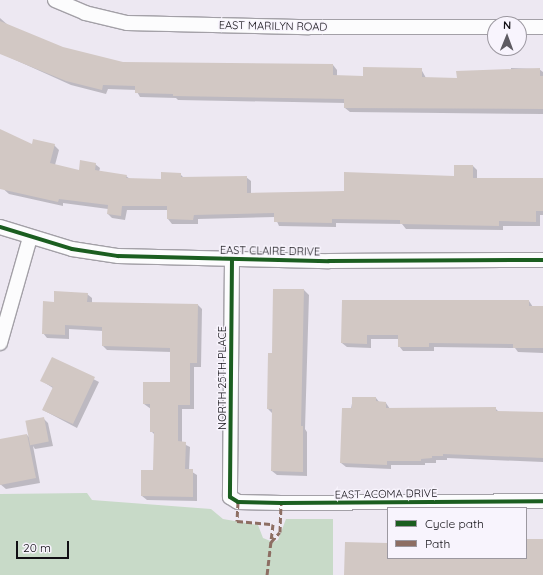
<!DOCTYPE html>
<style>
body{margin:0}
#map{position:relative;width:543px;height:575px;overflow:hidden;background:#ede8f2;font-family:Quicksand,sans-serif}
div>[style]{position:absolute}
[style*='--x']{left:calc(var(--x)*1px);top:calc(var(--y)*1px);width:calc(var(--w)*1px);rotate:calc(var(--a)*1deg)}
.green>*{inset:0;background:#c8dac8}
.shadow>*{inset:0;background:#0003}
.building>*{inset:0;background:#d2c8c4;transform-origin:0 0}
.roads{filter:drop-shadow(1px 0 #a3a0a7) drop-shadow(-1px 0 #a3a0a7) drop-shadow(0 1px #a3a0a7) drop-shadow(0 -1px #a3a0a7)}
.minor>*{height:14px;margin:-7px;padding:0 7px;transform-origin:7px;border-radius:7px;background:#fcfcfd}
.quiet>*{height:3px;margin-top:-1.5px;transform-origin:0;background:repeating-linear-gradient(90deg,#8d6e63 0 6px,transparent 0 9px)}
.cycleway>*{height:4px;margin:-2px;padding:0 2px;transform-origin:2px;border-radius:2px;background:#1b5e20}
span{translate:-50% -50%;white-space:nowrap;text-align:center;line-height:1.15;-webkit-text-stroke:3px #f8f4fd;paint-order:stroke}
.street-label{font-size:11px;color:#110f14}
.legend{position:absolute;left:387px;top:507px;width:140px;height:52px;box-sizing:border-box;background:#f8f4fd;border:1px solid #9c98a0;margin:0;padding:5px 7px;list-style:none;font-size:12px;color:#110f14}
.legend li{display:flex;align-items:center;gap:8px;height:20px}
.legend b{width:20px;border:1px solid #9c98a0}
.north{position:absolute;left:487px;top:16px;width:40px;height:40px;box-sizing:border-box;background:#f8f4fd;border:1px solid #9c98a0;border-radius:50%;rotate:1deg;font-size:11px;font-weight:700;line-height:16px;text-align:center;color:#110f14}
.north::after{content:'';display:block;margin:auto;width:14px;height:18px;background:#5e5b62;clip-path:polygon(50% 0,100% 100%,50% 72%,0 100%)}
.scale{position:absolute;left:16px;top:541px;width:53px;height:18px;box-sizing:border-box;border:2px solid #110f14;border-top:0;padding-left:5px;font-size:12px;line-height:14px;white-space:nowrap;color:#110f14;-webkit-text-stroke:3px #f8f4fd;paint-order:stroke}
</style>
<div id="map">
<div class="green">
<div style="clip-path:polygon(87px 493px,92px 500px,211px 509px,223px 519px,258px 525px,263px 538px,273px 542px,278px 540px,286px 519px,333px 519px,333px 575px,0 575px,0 494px)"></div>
</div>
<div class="shadow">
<div style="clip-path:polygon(0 18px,9px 26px,63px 48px,123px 63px,333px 65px,337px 70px,337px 76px,364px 77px,421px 69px,426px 78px,458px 79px,511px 71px,511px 68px,539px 69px,543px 72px,543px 114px,350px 112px,345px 108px,345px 103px,178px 100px,176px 98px,140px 97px,136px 90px,108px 89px,106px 94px,71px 85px,0 53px)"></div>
<div style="clip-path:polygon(0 130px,32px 145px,54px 145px,59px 150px,55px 165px,79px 171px,95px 164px,100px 168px,99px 172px,126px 176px,130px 179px,162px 180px,180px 174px,184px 178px,246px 177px,251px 181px,251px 194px,345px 192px,455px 177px,473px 166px,477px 170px,477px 179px,543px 180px,543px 215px,540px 215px,540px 226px,503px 226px,503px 230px,406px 229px,402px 224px,336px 223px,336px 227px,279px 226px,275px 217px,198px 219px,198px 224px,172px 224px,168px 219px,168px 210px,127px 210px,125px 220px,112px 218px,108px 214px,108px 209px,63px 203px,63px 206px,9px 194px,0 186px)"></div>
<div style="clip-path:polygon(274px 290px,304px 290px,309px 295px,305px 429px,307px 432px,307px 476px,277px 475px,272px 471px,272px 413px,268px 409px,273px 354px)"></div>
<div style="clip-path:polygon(87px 294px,92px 298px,92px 303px,198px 305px,202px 309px,201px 367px,194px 367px,194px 409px,182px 409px,182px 443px,190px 447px,189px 470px,197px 475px,197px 501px,147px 500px,142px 496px,154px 471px,155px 435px,151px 431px,151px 409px,144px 404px,171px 383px,171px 352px,107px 350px,103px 346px,103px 331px,69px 329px,69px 339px,47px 338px,43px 333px,55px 303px)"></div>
<div style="clip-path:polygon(343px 301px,529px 301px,533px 307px,543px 307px,543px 353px,518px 352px,515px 348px,434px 347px,434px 351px,403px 351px,399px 346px,399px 339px,371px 339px,371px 348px,347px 347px,342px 343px)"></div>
<div style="clip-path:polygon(52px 358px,99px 382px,77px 428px,43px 410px,53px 388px,42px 381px)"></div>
<div style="clip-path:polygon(353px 398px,376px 398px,380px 403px,386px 403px,390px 409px,495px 408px,500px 413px,543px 414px,543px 462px,447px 458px,447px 460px,436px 460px,436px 463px,425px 463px,425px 465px,391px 465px,391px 469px,346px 467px,341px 463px)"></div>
<div style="clip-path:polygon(43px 418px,48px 423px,53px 446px,35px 449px,33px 446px,40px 483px,6px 489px,0 484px,0 440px,27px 435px,29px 437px)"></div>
</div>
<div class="building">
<div style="clip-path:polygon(0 21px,63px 47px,123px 62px,333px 64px,333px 75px,363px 76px,363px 67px,422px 68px,422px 77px,457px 78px,456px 71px,540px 68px,540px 76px,543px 76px,543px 109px,344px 108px,344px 99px,173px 96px,173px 94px,135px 93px,135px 86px,103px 85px,102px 90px,66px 81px,0 54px)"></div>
<div style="clip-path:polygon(0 129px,32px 144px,33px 139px,55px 144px,50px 163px,79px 170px,80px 160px,96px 163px,95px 170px,127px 175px,126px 178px,161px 179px,161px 172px,181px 173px,181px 177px,247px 176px,247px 193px,344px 191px,344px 172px,454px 176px,454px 165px,473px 165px,473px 178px,543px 178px,543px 211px,536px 211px,536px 222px,499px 221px,499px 226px,400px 224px,400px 220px,332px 219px,332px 223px,274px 222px,274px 213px,194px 215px,193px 220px,167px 219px,167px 206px,122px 206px,121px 216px,107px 214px,108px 205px,59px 199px,58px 202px,0 189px)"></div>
<div style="clip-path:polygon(273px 289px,304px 289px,301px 426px,303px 426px,303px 472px,271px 471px,272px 409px,267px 409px,268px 353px,272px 353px)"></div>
<div style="clip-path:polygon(54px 291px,88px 293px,87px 302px,198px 304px,197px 363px,190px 363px,190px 405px,178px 405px,178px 441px,186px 442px,185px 469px,193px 469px,193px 497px,141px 496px,141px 470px,153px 470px,154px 432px,150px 432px,150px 404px,143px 404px,143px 382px,170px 382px,170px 348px,102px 346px,102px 327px,65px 325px,65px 335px,42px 334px,43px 301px,54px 302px)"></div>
<div style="clip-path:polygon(342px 300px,529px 300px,529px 306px,543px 306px,543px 348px,513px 348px,513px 344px,429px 343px,429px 347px,398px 347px,398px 335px,367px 335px,367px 344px,341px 343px)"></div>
<div style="clip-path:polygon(52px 357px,95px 377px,73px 424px,42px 410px,53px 387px,40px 381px)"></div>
<div style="clip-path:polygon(352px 397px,376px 397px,376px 401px,386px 402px,386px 408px,496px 407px,496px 411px,543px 412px,543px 458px,443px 454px,443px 456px,432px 456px,432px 458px,421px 459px,421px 461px,387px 461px,387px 465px,340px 463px,342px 408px,352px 408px)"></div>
<div style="left:44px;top:417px;width:25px;height:19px;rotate:79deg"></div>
<div style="clip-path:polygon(27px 434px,36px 478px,0 485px,0 439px)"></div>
<div style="clip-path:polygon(526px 539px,543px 539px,543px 575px,344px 575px,345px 542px,388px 543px,388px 558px,526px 558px)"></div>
</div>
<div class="roads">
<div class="minor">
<div style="--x:55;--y:0;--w:33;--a:23"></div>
<div style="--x:85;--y:13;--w:43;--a:13.4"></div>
<div style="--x:127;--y:23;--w:182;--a:1.3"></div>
<div style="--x:309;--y:27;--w:186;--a:0"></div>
<div style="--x:519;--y:27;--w:24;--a:0"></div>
<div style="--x:0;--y:227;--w:75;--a:17"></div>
<div style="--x:72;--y:249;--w:47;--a:8.7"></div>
<div style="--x:118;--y:256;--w:211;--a:1.4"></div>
<div style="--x:329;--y:261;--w:214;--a:-0.3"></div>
<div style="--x:232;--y:259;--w:238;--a:90.5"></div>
<div style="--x:230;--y:497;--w:9;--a:32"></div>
<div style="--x:238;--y:502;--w:43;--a:1.3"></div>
<div style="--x:281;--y:503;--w:262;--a:-0.4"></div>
<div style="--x:0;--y:343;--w:109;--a:-74.1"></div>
</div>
</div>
<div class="quiet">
<div style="--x:238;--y:502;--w:19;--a:93"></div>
<div style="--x:237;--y:521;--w:36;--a:5"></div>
<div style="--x:273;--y:524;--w:51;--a:96.7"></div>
<div style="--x:271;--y:542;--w:13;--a:-48"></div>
<div style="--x:280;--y:532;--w:29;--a:-88"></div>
</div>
<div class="cycleway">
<div style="--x:0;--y:227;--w:75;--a:17"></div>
<div style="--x:72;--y:249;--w:47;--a:8.7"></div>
<div style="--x:118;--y:256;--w:211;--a:1.4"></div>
<div style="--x:329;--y:261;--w:214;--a:-0.3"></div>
<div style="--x:232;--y:259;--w:238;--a:90.5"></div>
<div style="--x:230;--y:497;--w:9;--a:32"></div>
<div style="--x:238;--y:502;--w:43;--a:1.3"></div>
<div style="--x:281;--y:503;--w:262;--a:-0.4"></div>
</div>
<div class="street-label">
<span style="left:273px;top:26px;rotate:1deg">EAST MARILYN ROAD</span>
<span style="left:270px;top:251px;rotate:1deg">EAST CLAIRE DRIVE</span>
<span style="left:222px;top:378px;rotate:-90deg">NORTH 25TH PLACE</span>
<span style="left:386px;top:494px;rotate:-1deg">EAST ACOMA DRIVE</span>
</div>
<ul class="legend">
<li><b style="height:5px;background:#1b5e20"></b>Cycle path</li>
<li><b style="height:5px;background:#8d6e63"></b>Path</li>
</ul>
<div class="north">N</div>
<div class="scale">20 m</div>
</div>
